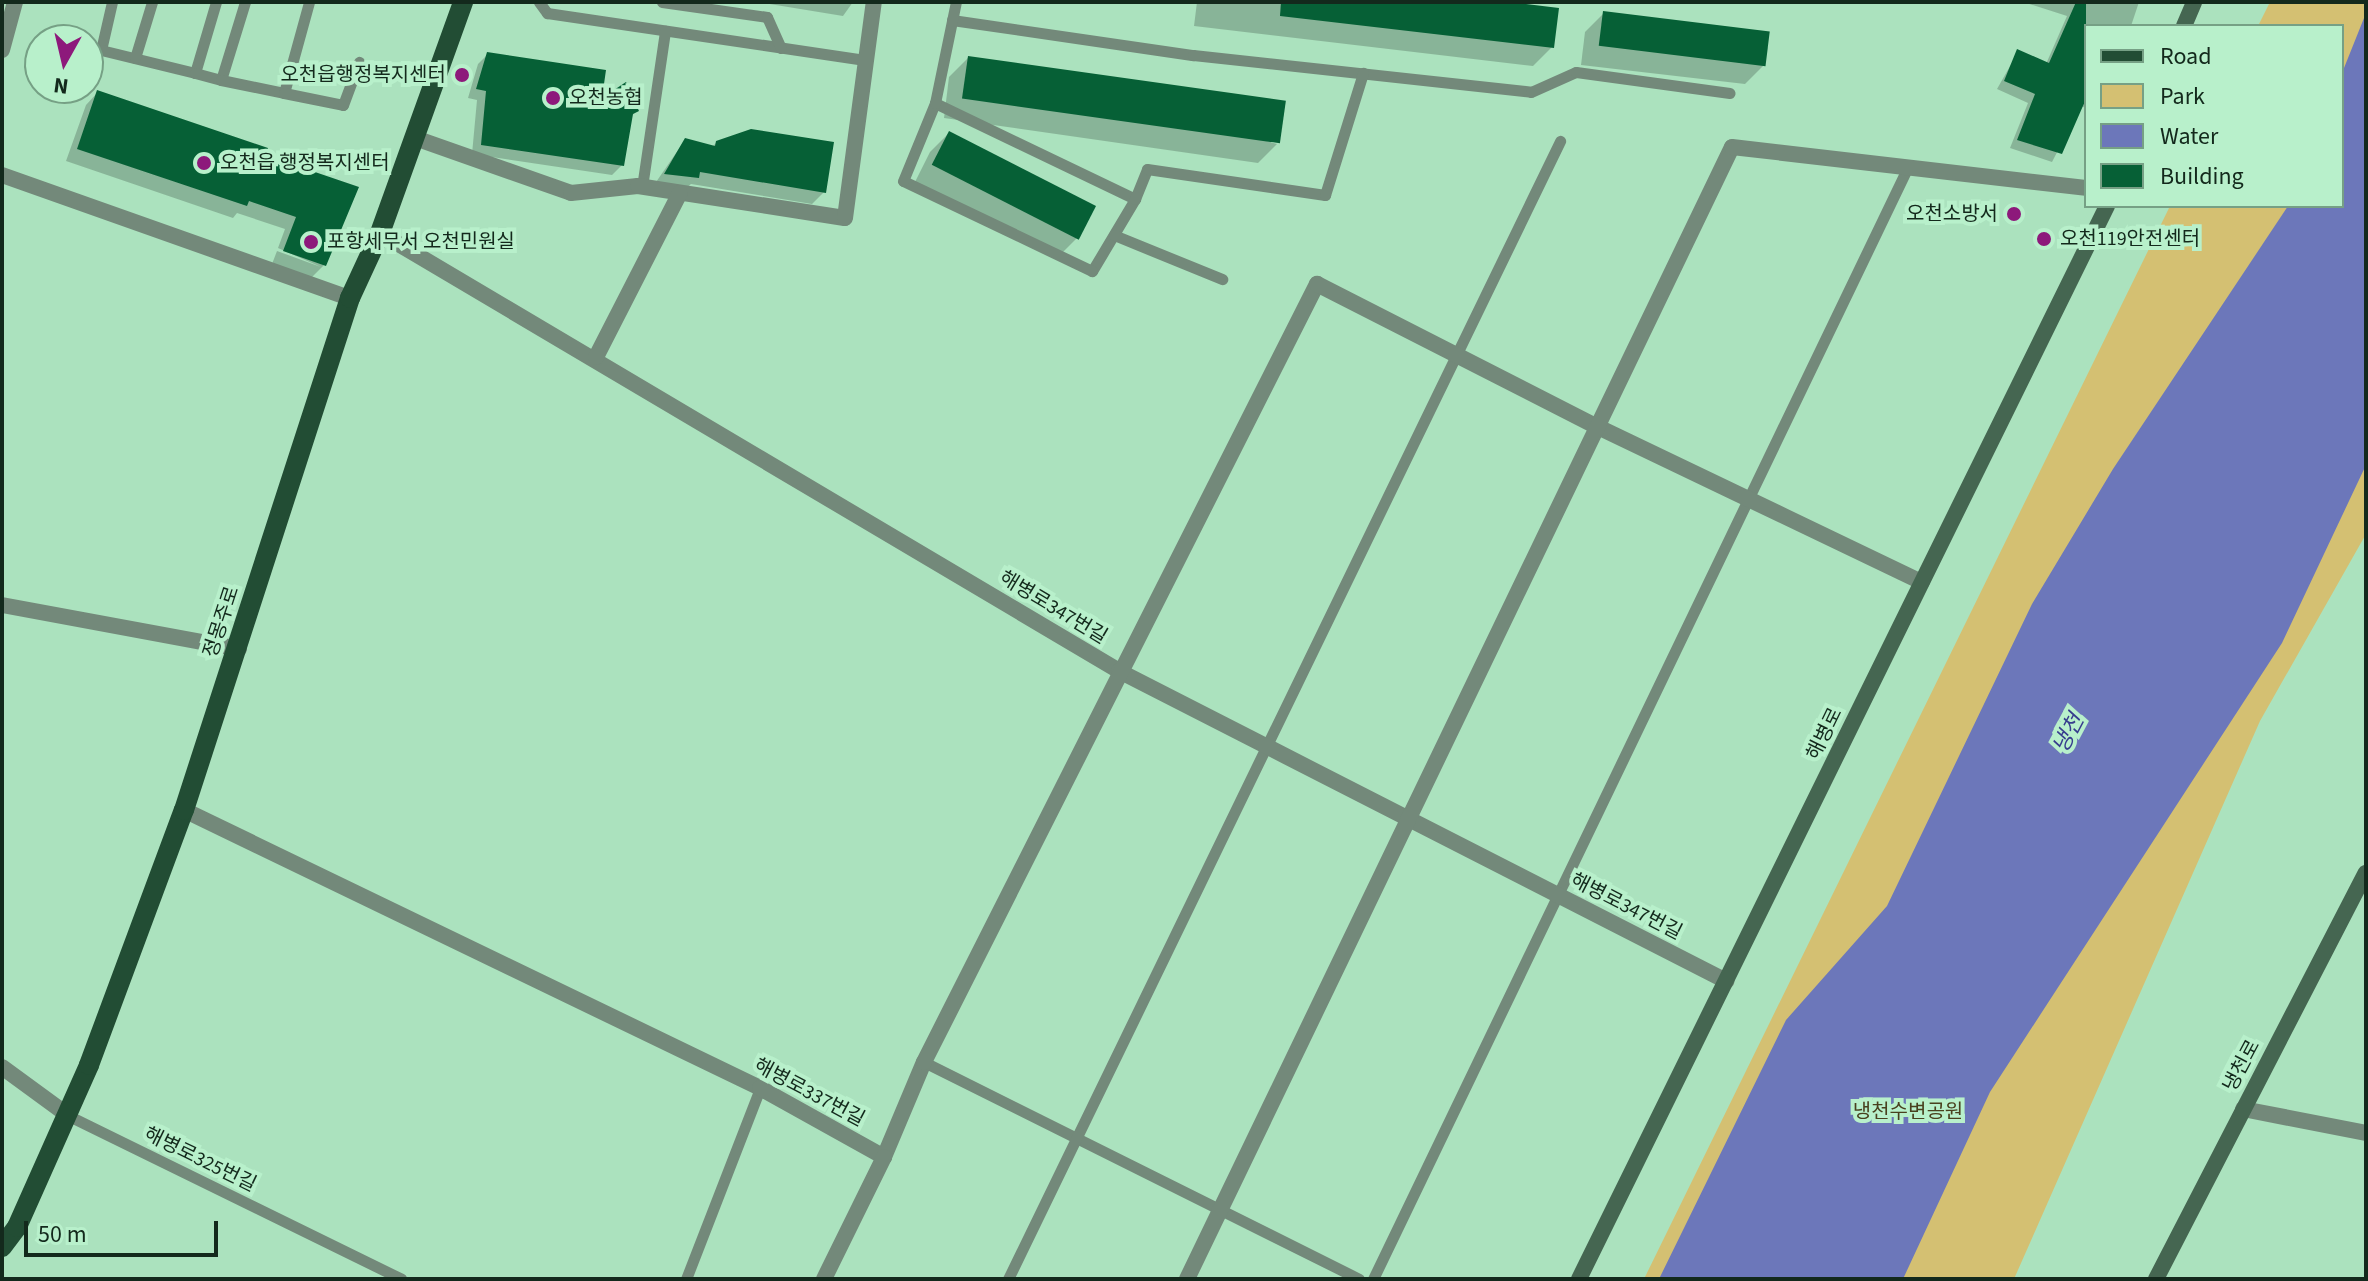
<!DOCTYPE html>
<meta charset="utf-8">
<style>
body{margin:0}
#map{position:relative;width:2368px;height:1281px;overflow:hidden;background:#abe2be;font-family:"Source Sans 3","Noto Sans KR",sans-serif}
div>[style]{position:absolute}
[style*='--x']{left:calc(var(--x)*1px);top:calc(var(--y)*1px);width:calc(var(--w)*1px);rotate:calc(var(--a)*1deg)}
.green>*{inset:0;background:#d4c072}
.water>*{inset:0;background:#6c77ba}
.shadow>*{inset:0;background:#0003}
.building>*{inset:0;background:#066036;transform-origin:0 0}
.lane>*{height:11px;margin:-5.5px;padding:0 5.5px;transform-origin:5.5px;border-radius:5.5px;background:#73897a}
.street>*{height:16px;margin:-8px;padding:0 8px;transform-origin:8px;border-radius:8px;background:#73897a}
.secondary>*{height:16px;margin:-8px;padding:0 8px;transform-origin:8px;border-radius:8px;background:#456651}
.primary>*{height:20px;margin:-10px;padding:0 10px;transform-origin:10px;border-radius:10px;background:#224d34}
.dots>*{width:22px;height:22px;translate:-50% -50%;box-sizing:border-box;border:4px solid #b8f0cb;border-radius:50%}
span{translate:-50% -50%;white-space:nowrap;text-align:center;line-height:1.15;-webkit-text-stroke:8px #b8f0cb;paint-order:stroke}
.poi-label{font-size:20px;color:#13291c}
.right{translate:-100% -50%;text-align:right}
.left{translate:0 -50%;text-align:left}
.street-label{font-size:20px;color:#13291c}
.park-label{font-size:20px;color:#49401e}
.water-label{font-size:22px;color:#373d8e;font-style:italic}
.frame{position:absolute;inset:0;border:4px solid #13291c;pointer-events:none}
.legend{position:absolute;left:2084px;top:24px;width:260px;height:184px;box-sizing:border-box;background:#b8f0cb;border:2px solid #76a085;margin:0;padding:10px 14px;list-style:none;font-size:24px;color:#13291c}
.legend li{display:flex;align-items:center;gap:16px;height:40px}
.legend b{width:40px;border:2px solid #76a085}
.north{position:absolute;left:24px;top:24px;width:80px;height:80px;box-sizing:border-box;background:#b8f0cb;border:2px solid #76a085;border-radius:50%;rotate:188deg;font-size:22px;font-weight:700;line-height:32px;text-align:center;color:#13291c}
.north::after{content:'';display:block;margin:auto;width:28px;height:36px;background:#8d197b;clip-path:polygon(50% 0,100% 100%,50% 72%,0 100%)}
.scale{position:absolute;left:24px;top:1221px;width:194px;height:36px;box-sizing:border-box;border:4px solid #13291c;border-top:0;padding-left:10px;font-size:24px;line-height:28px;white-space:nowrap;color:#13291c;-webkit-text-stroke:6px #b8f0cb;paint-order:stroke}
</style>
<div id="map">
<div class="green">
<div style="clip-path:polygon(2270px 2px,2366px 2px,2366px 534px,2260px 721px,2014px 1279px,1644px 1279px,2170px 206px,2342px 206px,2342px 26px,2258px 26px)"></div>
</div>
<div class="water">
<div style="clip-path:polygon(2366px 13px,2366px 465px,2282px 643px,1990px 1092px,1903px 1279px,1659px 1279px,1786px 1020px,1887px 906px,2032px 604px,2113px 469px,2288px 206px,2342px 206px,2342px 73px)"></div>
</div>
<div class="shadow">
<div style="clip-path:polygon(757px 2px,853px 2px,843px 16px)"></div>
<div style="clip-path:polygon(1197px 2px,1493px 2px,1552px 47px,1533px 66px,1194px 26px)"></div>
<div style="clip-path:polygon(2023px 2px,2139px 2px,2131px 26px,2086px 26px,2086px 108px,2081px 106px,2052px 162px,2010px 148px,2028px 103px,1997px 89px,2018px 52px,2046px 64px,2067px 16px)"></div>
<div style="clip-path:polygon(1604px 13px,1764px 65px,1745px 84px,1581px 65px,1585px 32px)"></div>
<div style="clip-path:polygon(488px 54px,599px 103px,637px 111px,630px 117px,622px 165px,612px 175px,472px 154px,477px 100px,468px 98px,478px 64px)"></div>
<div style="clip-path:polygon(968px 58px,1277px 144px,1258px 163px,944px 118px,949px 77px)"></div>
<div style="clip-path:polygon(98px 92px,356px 188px,324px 265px,311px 278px,272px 264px,277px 251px,321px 267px,278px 248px,285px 229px,237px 213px,233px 218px,66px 161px,86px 105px)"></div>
<div style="clip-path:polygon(949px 133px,1077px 238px,1058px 257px,914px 184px,930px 152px)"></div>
<div style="clip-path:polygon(685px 140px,712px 147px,717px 142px,824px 192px,812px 204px,691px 184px,685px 189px,654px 185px)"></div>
</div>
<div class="building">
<div style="clip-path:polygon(1281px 2px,1510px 2px,1559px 8px,1554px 48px,1280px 16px)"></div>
<div style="clip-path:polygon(2076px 2px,2086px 2px,2086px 99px,2062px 154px,2017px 140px,2035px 94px,2004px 81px,2017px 49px,2049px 63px)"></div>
<div style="left:1603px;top:11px;width:168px;height:35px;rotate:7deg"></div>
<div style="clip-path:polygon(487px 52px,606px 70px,602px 98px,626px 82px,639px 111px,633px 114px,624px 166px,481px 145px,486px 91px,476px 89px)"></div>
<div style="left:968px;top:56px;width:321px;height:43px;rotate:8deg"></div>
<div style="clip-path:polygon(97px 90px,268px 148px,265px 155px,359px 187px,326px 266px,283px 251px,296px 217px,249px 201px,247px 206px,77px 149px)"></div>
<div style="clip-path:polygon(751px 129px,834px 142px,826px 193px,700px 172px,699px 178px,664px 174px,685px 138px,715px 146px,716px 141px)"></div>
<div style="left:949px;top:131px;width:165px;height:38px;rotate:27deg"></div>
</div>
<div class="lane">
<div style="--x:112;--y:2;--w:49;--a:102.9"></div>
<div style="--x:101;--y:50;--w:97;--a:13.7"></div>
<div style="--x:216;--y:2;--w:74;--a:106.5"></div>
<div style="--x:195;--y:73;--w:27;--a:15"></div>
<div style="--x:221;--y:80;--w:82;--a:-72.9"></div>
<div style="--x:539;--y:2;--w:14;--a:54"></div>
<div style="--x:547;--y:13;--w:323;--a:8.4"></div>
<div style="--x:662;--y:2;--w:106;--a:8.1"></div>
<div style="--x:767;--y:17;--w:34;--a:66"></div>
<div style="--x:952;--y:20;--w:244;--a:8.3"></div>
<div style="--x:1193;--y:55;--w:340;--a:6.2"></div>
<div style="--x:1531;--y:92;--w:49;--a:-24"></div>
<div style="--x:1576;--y:72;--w:155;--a:7.8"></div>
<div style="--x:135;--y:58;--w:59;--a:-73.1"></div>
<div style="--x:221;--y:80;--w:64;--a:11.7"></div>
<div style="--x:284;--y:93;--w:94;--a:-74.6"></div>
<div style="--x:284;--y:93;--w:60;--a:11.5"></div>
<div style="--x:343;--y:105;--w:46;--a:-69.6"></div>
<div style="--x:935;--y:103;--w:222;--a:25.6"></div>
<div style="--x:1135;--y:199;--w:84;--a:120.8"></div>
<div style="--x:1092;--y:271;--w:209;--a:-154.5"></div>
<div style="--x:903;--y:181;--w:84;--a:-67.7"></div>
<div style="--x:935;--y:103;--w:103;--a:-78.3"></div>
<div style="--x:642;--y:187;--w:158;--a:-81.6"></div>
<div style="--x:1135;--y:199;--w:32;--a:-68"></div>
<div style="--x:1147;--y:169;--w:180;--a:8.3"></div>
<div style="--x:1325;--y:195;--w:128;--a:-72.7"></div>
<div style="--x:1114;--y:235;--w:117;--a:22.2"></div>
<div style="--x:924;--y:1062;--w:486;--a:26.5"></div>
<div style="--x:69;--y:1116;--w:370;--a:26.1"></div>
<div style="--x:686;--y:1279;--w:205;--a:-68.8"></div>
<div style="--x:1008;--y:1279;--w:1265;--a:-64.12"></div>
<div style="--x:1373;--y:1279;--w:1234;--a:-64.31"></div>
</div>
<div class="street">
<div style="--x:2;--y:50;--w:50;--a:-74.8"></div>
<div style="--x:415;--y:138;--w:165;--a:19.4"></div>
<div style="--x:571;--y:193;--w:67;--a:-6"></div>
<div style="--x:638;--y:186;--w:209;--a:8.8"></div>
<div style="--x:845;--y:218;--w:218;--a:-82.4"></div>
<div style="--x:2;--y:175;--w:369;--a:19.5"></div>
<div style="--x:380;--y:233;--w:859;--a:30.65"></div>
<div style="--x:1119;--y:671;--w:682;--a:27.05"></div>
<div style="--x:596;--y:357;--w:184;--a:-62.9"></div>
<div style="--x:2;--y:605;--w:241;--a:10.5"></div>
<div style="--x:184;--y:810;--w:640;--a:25.76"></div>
<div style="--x:760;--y:1088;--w:142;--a:29.1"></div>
<div style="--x:884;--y:1157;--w:103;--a:-67.2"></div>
<div style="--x:924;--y:1062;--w:872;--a:-63.2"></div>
<div style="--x:1317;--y:284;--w:315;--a:27"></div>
<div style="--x:1598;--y:427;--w:359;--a:25.6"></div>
<div style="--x:2;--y:1067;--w:83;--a:36.2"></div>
<div style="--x:2243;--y:1109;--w:125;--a:11"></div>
<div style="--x:824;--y:1279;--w:136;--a:-63.8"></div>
<div style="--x:1187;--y:1279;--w:1256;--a:-64.29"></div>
<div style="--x:1732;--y:147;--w:356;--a:6.6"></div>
</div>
<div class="secondary">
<div style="--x:2184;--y:26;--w:26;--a:-67"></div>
<div style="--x:1579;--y:1279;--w:1196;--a:-63.8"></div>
<div style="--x:2156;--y:1279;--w:457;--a:-62.7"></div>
</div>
<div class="primary">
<div style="--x:2;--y:1247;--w:25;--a:-53"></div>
<div style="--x:17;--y:1227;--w:177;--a:-66"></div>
<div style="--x:89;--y:1065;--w:272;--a:-69.6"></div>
<div style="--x:184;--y:810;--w:538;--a:-72.04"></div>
<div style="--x:350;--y:298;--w:72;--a:-65.2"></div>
<div style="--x:380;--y:233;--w:245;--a:-70.2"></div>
</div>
<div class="dots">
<div style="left:462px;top:75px;background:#8d197b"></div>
<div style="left:553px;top:98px;background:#8d197b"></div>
<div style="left:204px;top:163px;background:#8d197b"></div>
<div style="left:2014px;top:214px;background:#8d197b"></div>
<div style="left:2044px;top:239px;background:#8d197b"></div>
<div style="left:311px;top:242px;background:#8d197b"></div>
</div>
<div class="poi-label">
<span class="right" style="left:446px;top:75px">오천읍행정복지센터</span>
<span class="left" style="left:569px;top:98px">오천농협</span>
<span class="left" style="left:220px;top:163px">오천읍 행정복지센터</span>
<span class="right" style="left:1998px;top:214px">오천소방서</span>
<span class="left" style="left:2060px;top:239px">오천119안전센터</span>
<span class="left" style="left:327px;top:242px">포항세무서 오천민원실</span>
</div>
<div class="street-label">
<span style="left:1053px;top:608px;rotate:31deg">해병로347번길</span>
<span style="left:222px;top:622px;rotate:-72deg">정몽주로</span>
<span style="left:1825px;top:734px;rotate:-64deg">해병로</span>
<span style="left:1626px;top:907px;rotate:27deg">해병로347번길</span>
<span style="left:2242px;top:1066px;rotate:-62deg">냉천로</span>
<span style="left:809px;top:1093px;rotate:28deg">해병로337번길</span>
<span style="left:200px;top:1160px;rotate:26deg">해병로325번길</span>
</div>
<div class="park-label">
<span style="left:1908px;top:1112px">냉천수변공원</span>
</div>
<div class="water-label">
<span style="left:2069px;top:734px;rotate:-62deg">냉천</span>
</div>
<div class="frame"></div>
<ul class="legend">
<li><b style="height:10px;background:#224d34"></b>Road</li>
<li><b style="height:22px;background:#d4c072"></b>Park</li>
<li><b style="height:22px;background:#6c77ba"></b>Water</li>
<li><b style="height:22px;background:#066036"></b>Building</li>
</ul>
<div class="north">N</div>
<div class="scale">50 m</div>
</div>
